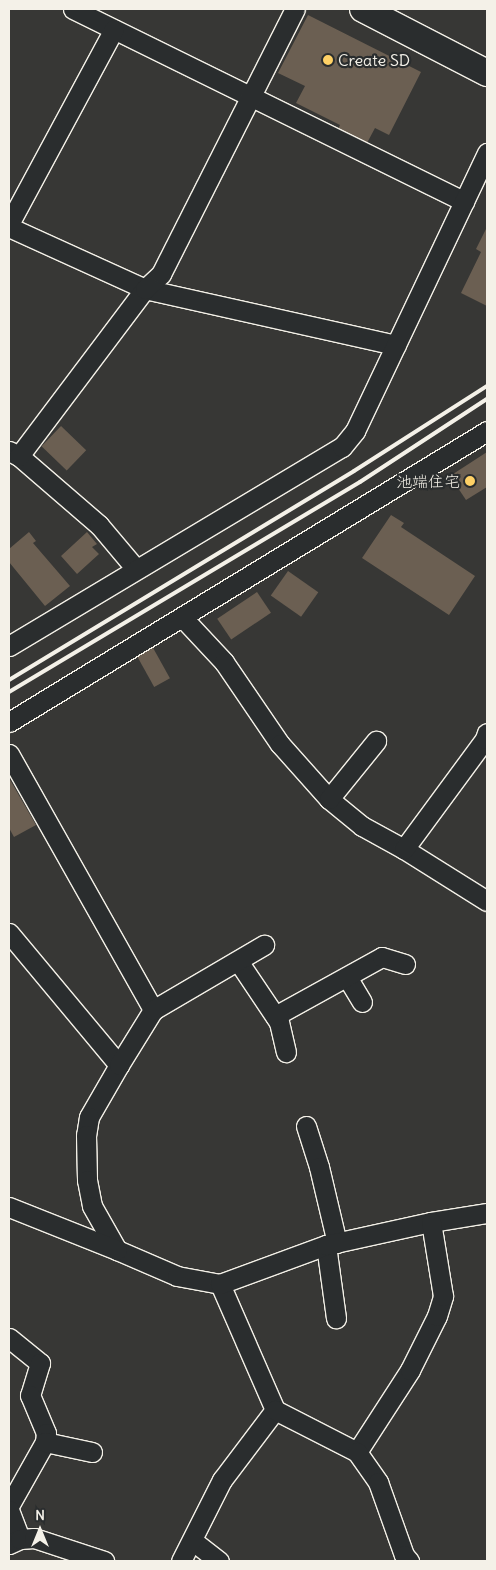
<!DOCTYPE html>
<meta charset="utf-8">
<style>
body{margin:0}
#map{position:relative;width:496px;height:1570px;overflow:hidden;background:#373735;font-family:Delius,"Klee One",sans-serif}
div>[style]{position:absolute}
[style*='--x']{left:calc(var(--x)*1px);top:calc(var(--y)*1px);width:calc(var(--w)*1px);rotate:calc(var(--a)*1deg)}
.building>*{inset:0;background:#6b5f52;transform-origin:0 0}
.roads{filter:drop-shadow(1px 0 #f4f1e8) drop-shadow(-1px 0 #f4f1e8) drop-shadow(0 1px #f4f1e8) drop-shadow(0 -1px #f4f1e8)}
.street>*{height:19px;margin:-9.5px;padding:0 9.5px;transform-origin:9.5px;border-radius:9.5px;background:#2a2d2e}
.secondary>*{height:26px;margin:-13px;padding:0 13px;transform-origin:13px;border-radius:13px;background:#2a2d2e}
.rail>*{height:4px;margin:-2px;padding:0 2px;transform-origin:2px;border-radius:2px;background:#f4f1e8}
.dots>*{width:14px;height:14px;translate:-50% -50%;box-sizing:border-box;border:2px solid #2a2d2e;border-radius:50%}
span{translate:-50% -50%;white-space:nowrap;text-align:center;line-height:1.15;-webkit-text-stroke:4.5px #2a2d2e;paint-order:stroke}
.poi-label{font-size:16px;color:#f4f1e8}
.left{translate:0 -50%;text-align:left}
.right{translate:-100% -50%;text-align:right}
.frame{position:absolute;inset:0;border:10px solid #f4f1e8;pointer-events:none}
.north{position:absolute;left:15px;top:1505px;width:50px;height:50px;-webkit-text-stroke:4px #2a2d2e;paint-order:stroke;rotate:0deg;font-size:14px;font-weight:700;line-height:20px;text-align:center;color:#f4f1e8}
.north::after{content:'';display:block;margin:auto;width:18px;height:22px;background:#f4f1e8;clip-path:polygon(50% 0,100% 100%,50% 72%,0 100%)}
</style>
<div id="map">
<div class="building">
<div style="clip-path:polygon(308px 15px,421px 72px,389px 135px,375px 128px,367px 143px,338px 129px,340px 125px,296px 103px,305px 86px,278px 73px)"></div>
<div style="clip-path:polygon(487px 227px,487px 306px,461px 293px,481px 252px,476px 249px)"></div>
<div style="left:61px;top:426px;width:35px;height:28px;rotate:44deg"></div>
<div style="clip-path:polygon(487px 452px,487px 487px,466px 500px,450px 476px)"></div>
<div style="clip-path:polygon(391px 515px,404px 523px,401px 527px,475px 576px,449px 615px,362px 558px)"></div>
<div style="clip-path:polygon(29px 532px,36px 541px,33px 543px,70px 586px,45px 606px,9px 562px,9px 549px)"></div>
<div style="clip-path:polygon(87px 532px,97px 544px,92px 547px,99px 554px,77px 574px,61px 556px)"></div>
<div style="left:288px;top:571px;width:37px;height:30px;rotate:35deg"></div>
<div style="left:257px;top:592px;width:25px;height:48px;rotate:56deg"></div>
<div style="left:152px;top:646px;width:37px;height:18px;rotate:61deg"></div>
<div style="clip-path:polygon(9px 778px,36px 825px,14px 837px,9px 828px)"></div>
</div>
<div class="roads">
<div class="street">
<div style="--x:73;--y:9;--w:436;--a:26.2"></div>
<div style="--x:9;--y:224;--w:221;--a:-61.7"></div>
<div style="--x:9;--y:227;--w:149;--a:24.5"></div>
<div style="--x:145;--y:289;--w:257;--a:12.6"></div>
<div style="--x:9;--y:451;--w:11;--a:27"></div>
<div style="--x:19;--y:456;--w:106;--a:40.8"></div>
<div style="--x:99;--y:525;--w:57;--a:49.9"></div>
<div style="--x:19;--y:456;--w:209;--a:-53"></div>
<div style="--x:145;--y:289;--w:22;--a:-43"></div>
<div style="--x:161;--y:274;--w:297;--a:-63.2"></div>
<div style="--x:182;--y:617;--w:62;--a:47"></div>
<div style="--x:224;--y:662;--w:99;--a:55.7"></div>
<div style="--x:280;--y:744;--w:74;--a:48.3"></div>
<div style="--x:329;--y:799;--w:43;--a:39.3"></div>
<div style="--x:362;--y:826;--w:48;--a:28.7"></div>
<div style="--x:404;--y:849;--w:98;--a:32.1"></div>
<div style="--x:9;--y:646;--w:388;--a:-30.9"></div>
<div style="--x:342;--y:447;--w:21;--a:-51"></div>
<div style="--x:355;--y:431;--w:308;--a:-64.6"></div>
<div style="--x:9;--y:722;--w:560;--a:-31.33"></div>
<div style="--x:9;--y:754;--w:294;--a:60.6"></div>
<div style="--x:329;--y:799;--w:75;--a:-51"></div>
<div style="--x:404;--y:849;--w:137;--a:-53.6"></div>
<div style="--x:485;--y:739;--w:6;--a:-72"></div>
<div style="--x:9;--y:933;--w:172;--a:50.2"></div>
<div style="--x:119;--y:1065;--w:60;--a:120"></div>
<div style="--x:89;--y:1117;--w:18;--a:99"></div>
<div style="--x:86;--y:1135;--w:45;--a:88.7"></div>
<div style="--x:87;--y:1180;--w:26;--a:79"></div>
<div style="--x:92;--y:1206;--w:51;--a:60.4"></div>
<div style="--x:117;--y:1250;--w:65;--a:23.4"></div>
<div style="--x:177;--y:1276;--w:44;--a:10.5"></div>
<div style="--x:220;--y:1284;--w:137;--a:66.4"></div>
<div style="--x:238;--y:961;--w:73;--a:56.1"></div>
<div style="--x:279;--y:1022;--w:31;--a:77"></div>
<div style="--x:347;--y:977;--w:29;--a:59"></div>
<div style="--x:275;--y:1016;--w:122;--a:-28.9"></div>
<div style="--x:382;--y:957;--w:24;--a:17"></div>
<div style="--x:119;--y:1065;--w:65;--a:-58.3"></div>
<div style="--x:153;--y:1010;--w:129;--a:-30.4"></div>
<div style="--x:306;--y:1126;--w:43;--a:72.4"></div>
<div style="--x:319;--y:1167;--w:78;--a:76.7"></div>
<div style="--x:9;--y:1207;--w:116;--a:21.7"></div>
<div style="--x:326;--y:1245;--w:74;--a:82.2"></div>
<div style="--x:220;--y:1284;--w:113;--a:-20.2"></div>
<div style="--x:326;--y:1245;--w:107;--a:-12.4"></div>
<div style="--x:431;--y:1222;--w:57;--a:-9.1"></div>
<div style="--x:9;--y:1338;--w:40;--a:39"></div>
<div style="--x:40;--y:1363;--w:34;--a:107"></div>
<div style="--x:30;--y:1395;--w:41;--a:67.2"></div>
<div style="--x:46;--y:1433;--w:9;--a:96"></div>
<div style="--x:45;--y:1442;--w:73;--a:119.4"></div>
<div style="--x:45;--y:1442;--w:48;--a:12"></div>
<div style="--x:357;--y:1452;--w:98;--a:-57.1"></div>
<div style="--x:410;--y:1370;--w:60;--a:-63.4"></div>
<div style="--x:437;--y:1316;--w:21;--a:-73"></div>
<div style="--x:443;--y:1296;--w:75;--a:-99.2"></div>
<div style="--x:9;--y:1510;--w:31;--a:69"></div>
<div style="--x:193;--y:1541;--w:33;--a:38"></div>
<div style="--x:9;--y:1544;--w:12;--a:-24"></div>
<div style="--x:20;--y:1539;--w:14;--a:-4"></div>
<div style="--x:34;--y:1538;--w:74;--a:18.2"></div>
<div style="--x:181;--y:1561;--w:91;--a:-63.2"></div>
<div style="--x:222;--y:1480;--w:88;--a:-52.9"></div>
<div style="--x:275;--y:1410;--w:92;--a:27.1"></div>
<div style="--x:357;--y:1452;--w:37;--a:55"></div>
<div style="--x:378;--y:1482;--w:77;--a:70.4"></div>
<div style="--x:404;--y:1555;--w:8;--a:50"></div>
</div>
<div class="secondary">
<div style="--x:363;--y:9;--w:140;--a:27.3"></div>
</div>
</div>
<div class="rail">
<div style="--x:9;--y:680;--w:403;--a:-31.2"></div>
<div style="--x:354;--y:471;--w:158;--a:-32.6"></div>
<div style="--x:9;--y:692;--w:409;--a:-30.9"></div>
<div style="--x:360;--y:482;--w:152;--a:-33.2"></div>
</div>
<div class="dots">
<div style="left:328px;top:60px;background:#ffd166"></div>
<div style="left:470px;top:481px;background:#ffd166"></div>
</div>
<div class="poi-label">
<span class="left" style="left:338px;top:60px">Create SD</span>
<span class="right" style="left:460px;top:481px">池端住宅</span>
</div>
<div class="frame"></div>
<div class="north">N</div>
</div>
